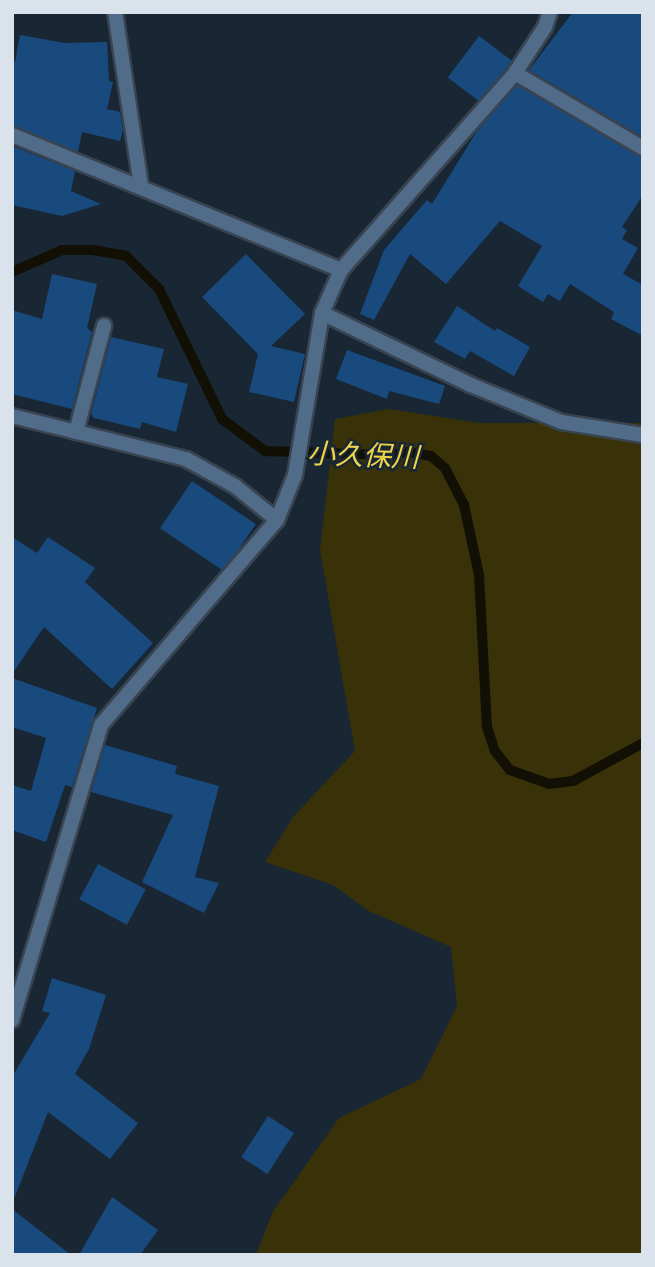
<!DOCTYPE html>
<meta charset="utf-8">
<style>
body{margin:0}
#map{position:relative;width:655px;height:1267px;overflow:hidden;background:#192634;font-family:Mulish,"Noto Sans JP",sans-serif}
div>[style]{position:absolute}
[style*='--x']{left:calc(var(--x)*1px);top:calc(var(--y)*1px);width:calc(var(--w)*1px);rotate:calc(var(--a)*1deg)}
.green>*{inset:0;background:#393209}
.stream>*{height:10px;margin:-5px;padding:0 5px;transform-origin:5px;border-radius:5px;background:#121004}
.building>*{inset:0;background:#194a7d;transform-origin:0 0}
.roads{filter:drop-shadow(2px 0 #384451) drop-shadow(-2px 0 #384451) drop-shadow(0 2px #384451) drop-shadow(0 -2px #384451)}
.service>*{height:14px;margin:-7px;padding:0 7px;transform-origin:7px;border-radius:7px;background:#516c89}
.minor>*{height:14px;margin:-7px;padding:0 7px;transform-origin:7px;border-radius:7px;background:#516c89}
span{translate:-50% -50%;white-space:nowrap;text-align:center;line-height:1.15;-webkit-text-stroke:5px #192634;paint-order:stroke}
.water-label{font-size:28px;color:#eed44a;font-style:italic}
.frame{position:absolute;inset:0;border:14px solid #dae2ec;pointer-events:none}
</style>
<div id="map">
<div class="green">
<div style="clip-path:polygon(389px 409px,479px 423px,643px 423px,643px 1255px,256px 1255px,272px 1213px,339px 1118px,421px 1079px,457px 1006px,451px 947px,369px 911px,333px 885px,265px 862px,293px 817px,355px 751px,320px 550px,335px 419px)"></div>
</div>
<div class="stream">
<div style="--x:12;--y:272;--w:55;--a:-23.7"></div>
<div style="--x:62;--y:250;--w:31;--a:0"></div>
<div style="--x:93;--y:250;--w:34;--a:10"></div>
<div style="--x:126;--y:256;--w:47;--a:45"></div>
<div style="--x:159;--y:289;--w:144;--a:64.1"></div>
<div style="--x:222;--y:419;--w:54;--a:36.7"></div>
<div style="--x:265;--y:451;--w:125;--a:1.8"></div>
<div style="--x:390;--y:455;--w:18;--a:-9"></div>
<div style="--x:408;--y:452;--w:23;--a:10"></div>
<div style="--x:431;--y:456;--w:18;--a:41"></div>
<div style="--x:445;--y:468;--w:42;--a:62.8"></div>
<div style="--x:464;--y:505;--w:72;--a:77.9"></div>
<div style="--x:479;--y:575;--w:152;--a:87"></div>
<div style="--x:487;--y:727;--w:25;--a:72"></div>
<div style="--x:495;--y:751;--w:24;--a:52"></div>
<div style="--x:510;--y:770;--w:41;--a:19.7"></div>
<div style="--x:549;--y:784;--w:24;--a:-7"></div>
<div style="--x:573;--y:781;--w:80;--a:-28.5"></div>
</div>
<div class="building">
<div style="clip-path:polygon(573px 12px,643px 12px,643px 137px,529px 70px)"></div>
<div style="clip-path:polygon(20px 35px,65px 43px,107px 42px,109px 81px,113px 82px,107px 109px,120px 112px,123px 130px,120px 141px,82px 132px,78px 152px,12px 126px,12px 61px,15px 62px)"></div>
<div style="left:479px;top:36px;width:41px;height:52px;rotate:37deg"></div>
<div style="clip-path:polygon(517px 85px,643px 158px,643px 195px,622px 227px,627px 230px,622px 239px,638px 248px,623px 274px,643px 285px,643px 336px,611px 319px,614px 312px,570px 284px,560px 301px,548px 294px,543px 302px,518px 286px,542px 246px,500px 221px,446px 284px,410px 254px,374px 320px,360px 314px,384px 250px,427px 200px,432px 204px,477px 131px)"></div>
<div style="clip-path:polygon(12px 146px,75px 171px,71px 191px,101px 204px,62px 216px,12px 205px)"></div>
<div style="clip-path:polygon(246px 254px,305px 314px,271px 346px,305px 354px,294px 402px,249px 392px,258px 354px,202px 297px)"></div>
<div style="clip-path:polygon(52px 274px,97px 284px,87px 328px,92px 332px,72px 409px,12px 394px,12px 310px,42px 319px)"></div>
<div style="clip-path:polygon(457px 306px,495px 331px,497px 328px,530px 347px,514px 376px,470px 351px,465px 359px,434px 342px)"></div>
<div style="clip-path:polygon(111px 337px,164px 349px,157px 377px,188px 384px,176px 432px,142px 422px,140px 429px,94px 418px,91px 414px)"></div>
<div style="clip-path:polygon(347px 350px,445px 386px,439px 404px,389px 391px,387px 399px,336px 379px)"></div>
<div style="left:192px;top:481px;width:77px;height:57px;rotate:34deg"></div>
<div style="clip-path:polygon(12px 537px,37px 553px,48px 537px,95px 568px,85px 582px,153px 643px,112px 689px,44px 627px,12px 674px)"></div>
<div style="clip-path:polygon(12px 678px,97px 708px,72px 787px,65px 785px,46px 842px,12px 830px,12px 785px,31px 791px,46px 738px,12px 727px)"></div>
<div style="clip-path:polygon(105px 745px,177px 766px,175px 774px,219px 786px,195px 877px,219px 883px,204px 913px,142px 882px,173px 815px,91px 792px)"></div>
<div style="left:98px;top:864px;width:54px;height:40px;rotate:28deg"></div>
<div style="clip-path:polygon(52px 978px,106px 995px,89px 1049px,75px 1074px,138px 1123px,110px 1159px,48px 1112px,14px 1199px,12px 1077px,50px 1013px,42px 1011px)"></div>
<div style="left:268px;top:1116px;width:31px;height:49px;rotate:33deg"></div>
<div style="clip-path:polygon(112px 1197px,158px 1230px,140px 1255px,79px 1255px)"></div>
<div style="clip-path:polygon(12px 1209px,39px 1230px,71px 1255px,12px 1255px)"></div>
</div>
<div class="roads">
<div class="service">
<div style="--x:115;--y:12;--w:177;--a:81.5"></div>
</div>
<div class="minor">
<div style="--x:515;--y:73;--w:148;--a:30.4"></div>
<div style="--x:12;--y:135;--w:356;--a:22.3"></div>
<div style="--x:341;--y:270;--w:263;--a:-48.5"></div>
<div style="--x:515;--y:73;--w:55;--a:-56.9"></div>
<div style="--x:545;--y:27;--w:16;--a:-72"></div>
<div style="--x:322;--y:313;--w:165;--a:25.8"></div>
<div style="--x:471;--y:385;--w:97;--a:22.3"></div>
<div style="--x:561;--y:422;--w:83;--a:9"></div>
<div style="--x:12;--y:416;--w:179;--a:13.9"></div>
<div style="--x:186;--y:459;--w:56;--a:28.9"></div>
<div style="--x:235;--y:486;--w:54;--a:39"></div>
<div style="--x:76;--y:432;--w:110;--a:-75.2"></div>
<div style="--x:12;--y:1020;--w:308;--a:-73.2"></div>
<div style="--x:101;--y:725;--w:270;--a:-49.4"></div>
<div style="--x:277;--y:520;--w:48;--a:-68.2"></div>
<div style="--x:295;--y:475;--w:164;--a:-80.5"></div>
<div style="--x:322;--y:313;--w:47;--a:-66.2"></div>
</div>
</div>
<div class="water-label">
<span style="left:363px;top:455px;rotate:2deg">小久保川</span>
</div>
<div class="frame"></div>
</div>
